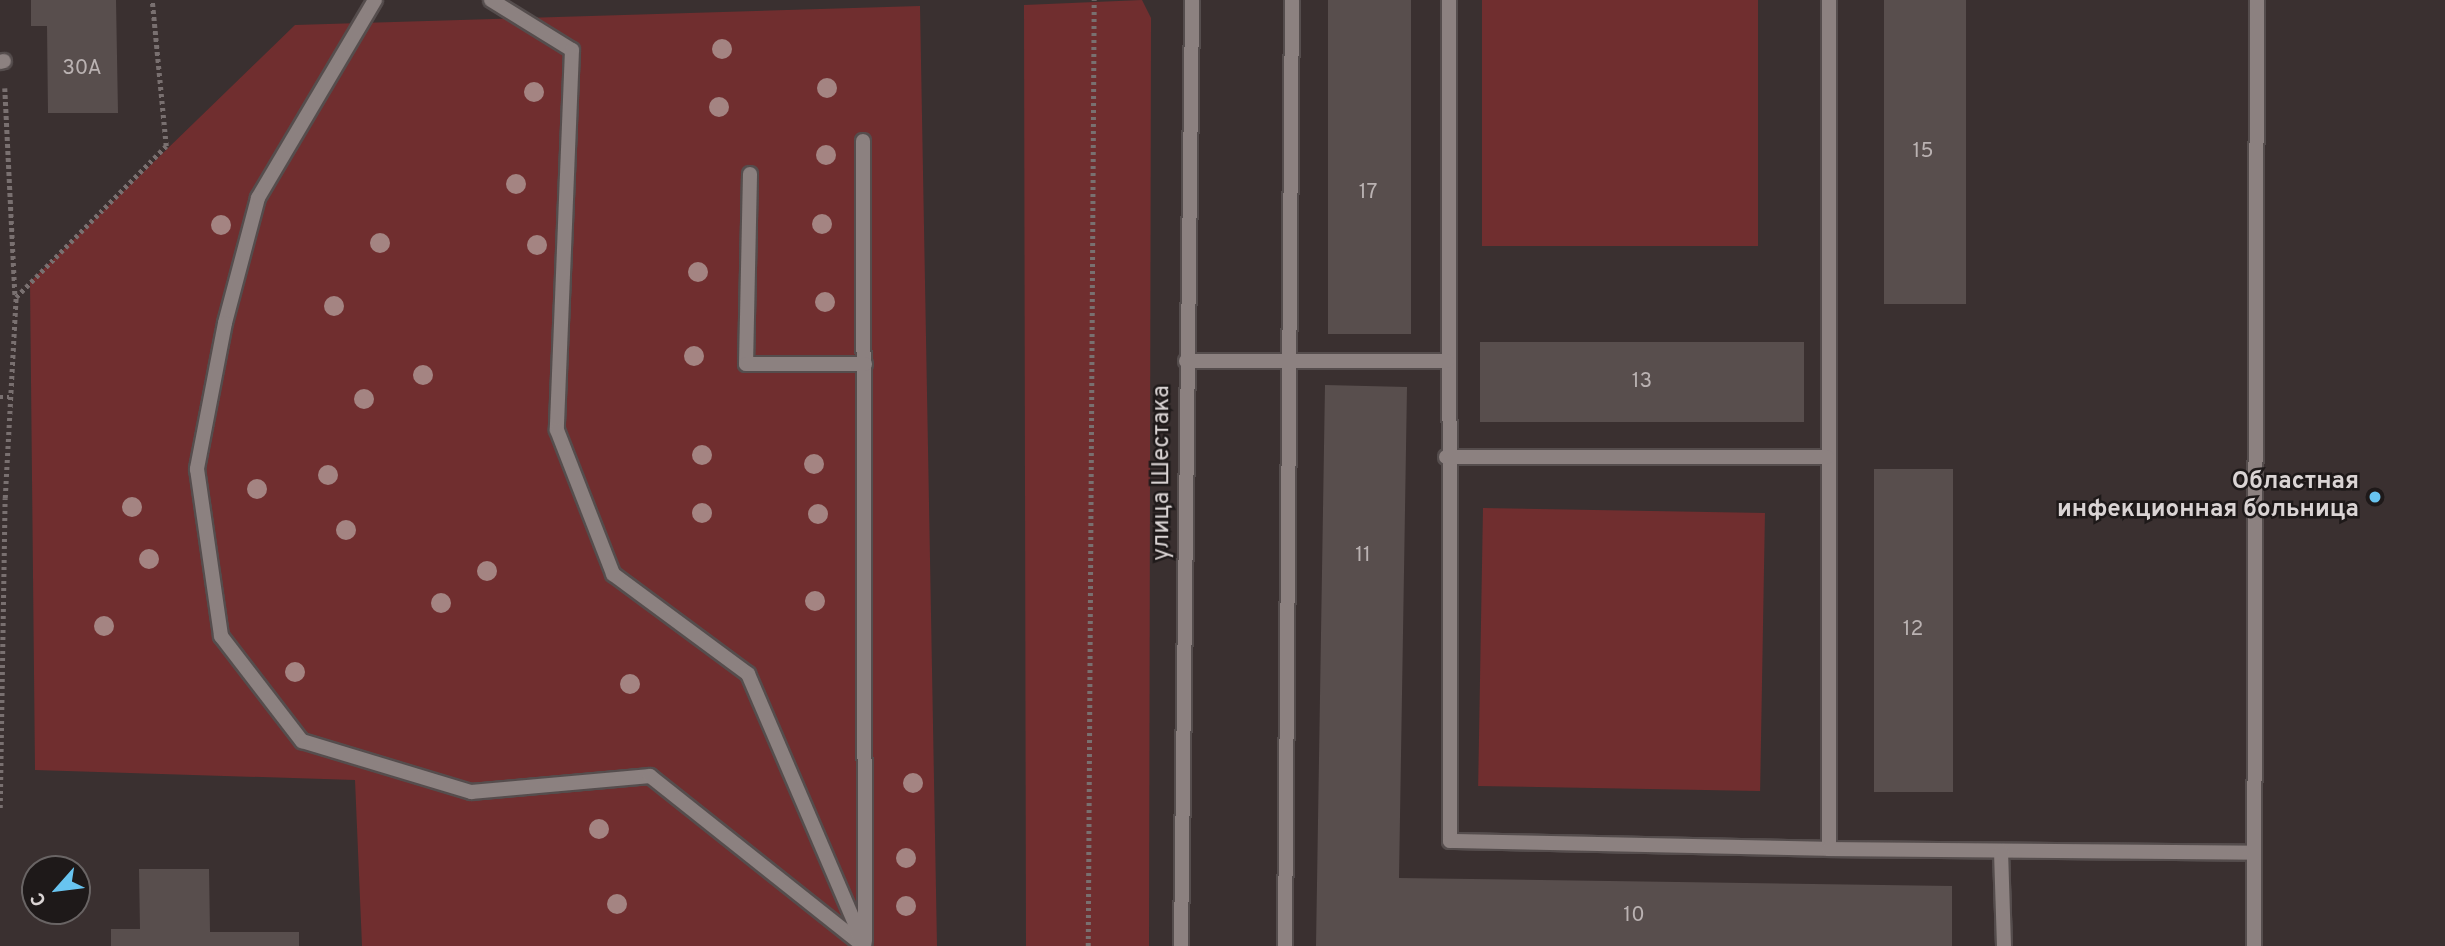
<!DOCTYPE html>
<meta charset="utf-8">
<style>
body{margin:0}
#map{position:relative;width:2445px;height:946px;overflow:hidden;background:#3a3030;font-family:Overpass,sans-serif}
div>[style]{position:absolute}
[style*='--x']{left:calc(var(--x)*1px);top:calc(var(--y)*1px);width:calc(var(--w)*1px);rotate:calc(var(--a)*1deg)}
.green>*{inset:0;background:#702e2f;transform-origin:0 0}
.building>*{inset:0;background:#584e4d;transform-origin:0 0}
.path>*{height:4.5px;margin-top:-2.25px;transform-origin:0;background:repeating-linear-gradient(90deg,#797070 0 3.5px,transparent 0 7px)}
.roads{filter:drop-shadow(2px 0 #554d4d) drop-shadow(-2px 0 #554d4d) drop-shadow(0 2px #554d4d) drop-shadow(0 -2px #554d4d)}
.service>*{height:14px;margin:-7px;padding:0 7px;transform-origin:7px;border-radius:7px;background:#8c8180}
.minor>*{height:14px;margin:-7px;padding:0 7px;transform-origin:7px;border-radius:7px;background:#8c8180}
.trees>*{width:20px;height:20px;margin:-10px;border-radius:50%;background:#a48482}
.dots>*{width:19px;height:19px;translate:-50% -50%;box-sizing:border-box;border:4px solid #1e1919;border-radius:50%}
span{translate:-50% -50%;white-space:nowrap;text-align:center;line-height:1.15;-webkit-text-stroke:5px #1e1919;paint-order:stroke}
.number-label{font-size:21px;color:#bab2b2}
.number-label span{-webkit-text-stroke-width:0}
.street-label{font-size:24px;color:#dad4d4}
.poi-label{font-size:24px;color:#dad4d4;font-weight:700}
.right{translate:-100% -50%;text-align:right}
.north{position:absolute;left:21px;top:855px;width:70px;height:70px;box-sizing:border-box;background:#1e1919;border:2px solid #696464;border-radius:50%;rotate:242deg;font-size:19px;font-weight:700;line-height:28px;text-align:center;color:#dad4d4}
.north::after{content:'';display:block;margin:auto;width:24px;height:32px;background:#68c4f0;clip-path:polygon(50% 0,100% 100%,50% 72%,0 100%)}
</style>
<div id="map">
<div class="green">
<div style="clip-path:polygon(1142px 0,1151px 18px,1149px 946px,1026px 946px,1024px 5px)"></div>
<div style="left:1482px;top:0;width:276px;height:246px"></div>
<div style="clip-path:polygon(920px 6px,937px 946px,362px 946px,355px 780px,35px 770px,30px 282px,295px 25px)"></div>
<div style="left:1483px;top:508px;width:282px;height:278px;rotate:1deg"></div>
</div>
<div class="building">
<div style="clip-path:polygon(31px 0,116px 0,118px 113px,48px 113px,47px 26px,31px 26px)"></div>
<div style="left:1328px;top:0;width:83px;height:334px"></div>
<div style="left:1884px;top:0;width:82px;height:304px"></div>
<div style="left:1804px;top:342px;width:80px;height:324px;rotate:90deg"></div>
<div style="clip-path:polygon(1325px 385px,1407px 387px,1399px 878px,1952px 886px,1952px 946px,1316px 946px)"></div>
<div style="left:1874px;top:469px;width:79px;height:323px"></div>
<div style="clip-path:polygon(139px 869px,209px 869px,210px 932px,299px 932px,299px 946px,111px 946px,111px 929px,140px 929px)"></div>
</div>
<div class="path">
<div style="--x:5;--y:88;--w:208;--a:87.2"></div>
<div style="--x:0;--y:397;--w:9;--a:0"></div>
<div style="--x:0;--y:808;--w:310;--a:-89.1"></div>
<div style="--x:5;--y:498;--w:201;--a:-86.9"></div>
<div style="--x:16;--y:297;--w:213;--a:-45.2"></div>
<div style="--x:166;--y:146;--w:147;--a:-95.5"></div>
<div style="--x:1088;--y:946;--w:946;--a:-89.64"></div>
</div>
<div class="roads">
<div class="service">
<div style="--x:375;--y:0;--w:230;--a:120.6"></div>
<div style="--x:258;--y:198;--w:129;--a:104.8"></div>
<div style="--x:225;--y:323;--w:149;--a:100.9"></div>
<div style="--x:197;--y:469;--w:169;--a:81.8"></div>
<div style="--x:221;--y:636;--w:133;--a:52.4"></div>
<div style="--x:302;--y:741;--w:177;--a:16.8"></div>
<div style="--x:471;--y:792;--w:180;--a:-5.1"></div>
<div style="--x:650;--y:776;--w:273;--a:38.5"></div>
<div style="--x:491;--y:0;--w:95;--a:31.7"></div>
<div style="--x:572;--y:50;--w:380;--a:92.3"></div>
<div style="--x:557;--y:430;--w:155;--a:68.7"></div>
<div style="--x:613;--y:574;--w:168;--a:36.5"></div>
<div style="--x:748;--y:674;--w:295;--a:66.8"></div>
<div style="--x:1449;--y:0;--w:841;--a:89.93"></div>
<div style="--x:1450;--y:841;--w:379;--a:1.2"></div>
<div style="--x:1829;--y:849;--w:849;--a:-90"></div>
<div style="--x:863;--y:141;--w:800;--a:89.86"></div>
<div style="--x:750;--y:174;--w:190;--a:91.2"></div>
<div style="--x:746;--y:364;--w:119;--a:0"></div>
<div style="--x:1186;--y:361;--w:261;--a:0"></div>
<div style="--x:1446;--y:457;--w:381;--a:0"></div>
<div style="--x:1829;--y:849;--w:425;--a:0.5"></div>
<div style="--x:2001;--y:851;--w:95;--a:88.2"></div>
<div style="--x:1285;--y:946;--w:946;--a:-89.58"></div>
</div>
<div class="minor">
<div style="--x:0;--y:62;--w:4;--a:-14"></div>
<div style="--x:1181;--y:946;--w:946;--a:-89.33"></div>
<div style="--x:2254;--y:946;--w:946;--a:-89.82"></div>
</div>
</div>
<div class="trees">
<div style="left:722px;top:49px"></div>
<div style="left:827px;top:88px"></div>
<div style="left:534px;top:92px"></div>
<div style="left:719px;top:107px"></div>
<div style="left:826px;top:155px"></div>
<div style="left:516px;top:184px"></div>
<div style="left:822px;top:224px"></div>
<div style="left:221px;top:225px"></div>
<div style="left:380px;top:243px"></div>
<div style="left:537px;top:245px"></div>
<div style="left:698px;top:272px"></div>
<div style="left:825px;top:302px"></div>
<div style="left:334px;top:306px"></div>
<div style="left:694px;top:356px"></div>
<div style="left:423px;top:375px"></div>
<div style="left:364px;top:399px"></div>
<div style="left:702px;top:455px"></div>
<div style="left:814px;top:464px"></div>
<div style="left:328px;top:475px"></div>
<div style="left:257px;top:489px"></div>
<div style="left:132px;top:507px"></div>
<div style="left:702px;top:513px"></div>
<div style="left:818px;top:514px"></div>
<div style="left:346px;top:530px"></div>
<div style="left:149px;top:559px"></div>
<div style="left:487px;top:571px"></div>
<div style="left:815px;top:601px"></div>
<div style="left:441px;top:603px"></div>
<div style="left:104px;top:626px"></div>
<div style="left:295px;top:672px"></div>
<div style="left:630px;top:684px"></div>
<div style="left:913px;top:783px"></div>
<div style="left:599px;top:829px"></div>
<div style="left:906px;top:858px"></div>
<div style="left:617px;top:904px"></div>
<div style="left:906px;top:906px"></div>
</div>
<div class="dots">
<div style="left:2375px;top:497px;background:#68c4f0"></div>
</div>
<div class="number-label">
<span style="left:82px;top:69px">30А</span>
<span style="left:1923px;top:152px">15</span>
<span style="left:1368px;top:193px">17</span>
<span style="left:1642px;top:382px">13</span>
<span style="left:1363px;top:556px">11</span>
<span style="left:1913px;top:630px">12</span>
<span style="left:1634px;top:916px">10</span>
</div>
<div class="street-label">
<span style="left:1163px;top:473px;rotate:-90deg">улица Шестака</span>
</div>
<div class="poi-label">
<span class="right" style="left:2359px;top:497px">Областная<br>инфекционная больница</span>
</div>
<div class="north">С</div>
</div>
